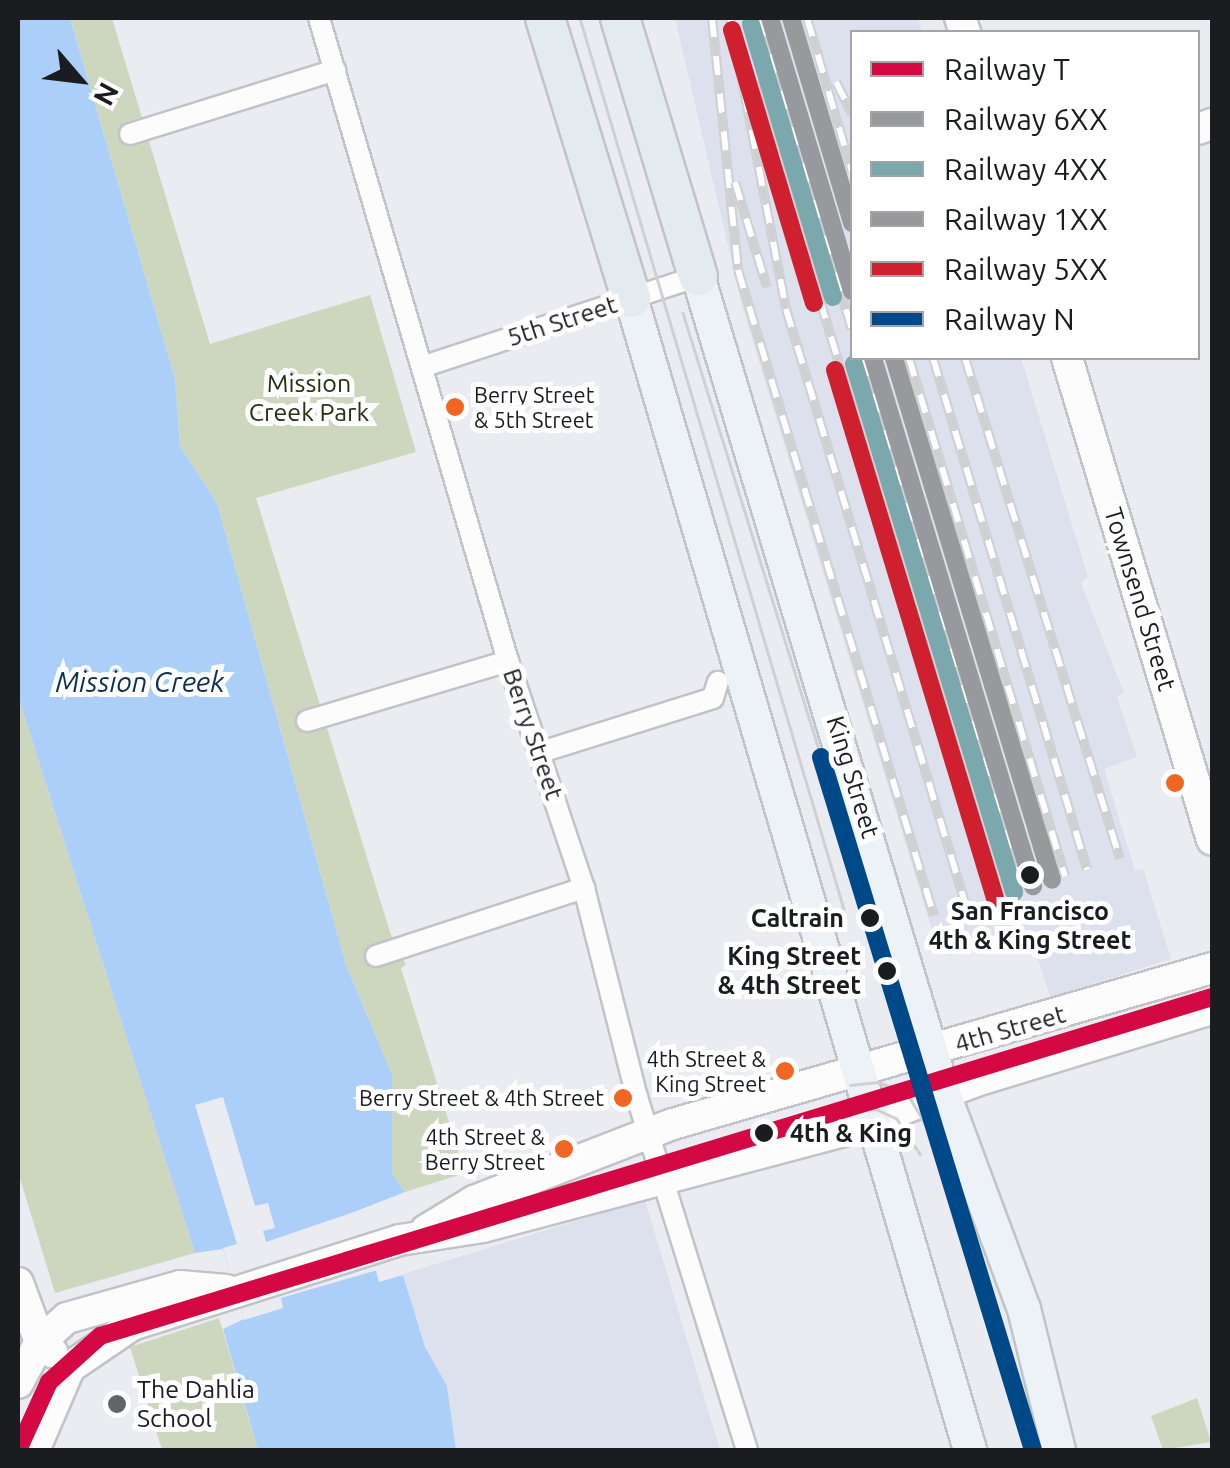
<!DOCTYPE html>
<style>
body{margin:0}
#map{position:relative;width:1230px;height:1468px;overflow:hidden;background:#eaecf2;font-family:Ubuntu,sans-serif}
div>[style]{position:absolute}
[style*='--x']{left:calc(var(--x)*1px);top:calc(var(--y)*1px);width:calc(var(--w)*1px);rotate:calc(var(--a)*1deg)}
.built>*{inset:0;background:#dde0ed}
.green>*{inset:0;background:#cdd7be}
.water>*{inset:0;background:#accffa}
.pier>*{inset:0;background:#eaecf2}
.roads{filter:drop-shadow(2px 0 #c2c3c8) drop-shadow(-2px 0 #c2c3c8) drop-shadow(0 2px #c2c3c8) drop-shadow(0 -2px #c2c3c8)}
.street>*{height:20px;margin:-10px;padding:0 10px;transform-origin:10px;border-radius:10px;background:#fcfcfd}
.secondary>*{height:30px;margin:-15px;padding:0 15px;transform-origin:15px;border-radius:15px;background:#fcfcfd}
.primary>*{height:32px;margin:-16px;padding:0 16px;transform-origin:16px;border-radius:16px;background:#edf2f6}
.highway>*{height:38px;margin:-19px;padding:0 19px;transform-origin:19px;border-radius:19px;background:#e4ebf0}
.tram>*{height:2.5px;margin:-1.25px;padding:0 1.25px;transform-origin:1.25px;border-radius:1.25px;background:#cfd0d2}
.rail>*{height:10px;margin-top:-5px;transform-origin:0;background:repeating-linear-gradient(90deg,#fff 0 19px,#cfd0d2 0 38px);box-sizing:border-box;border-block:2px solid #cfd0d2}
.rail-1>*{height:18px;margin:-9px;padding:0 9px;transform-origin:9px;border-radius:9px;background:#d40843}
.rail-2>*{height:18px;margin:-9px;padding:0 9px;transform-origin:9px;border-radius:9px;background:#98999c}
.rail-3>*{height:18px;margin:-9px;padding:0 9px;transform-origin:9px;border-radius:9px;background:#7aa8ad}
.rail-4>*{height:18px;margin:-9px;padding:0 9px;transform-origin:9px;border-radius:9px;background:#98999b}
.rail-5>*{height:18px;margin:-9px;padding:0 9px;transform-origin:9px;border-radius:9px;background:#ce202f}
.rail-6>*{height:18px;margin:-9px;padding:0 9px;transform-origin:9px;border-radius:9px;background:#004988}
.dots>*{width:28px;height:28px;translate:-50% -50%;box-sizing:border-box;border:5px solid #fff;border-radius:50%}
span{translate:-50% -50%;white-space:nowrap;text-align:center;line-height:1.15;-webkit-text-stroke:10px #fff;paint-order:stroke}
.bus-label{font-size:22px;color:#1b1c20}
.left{translate:0 -50%;text-align:left}
.right{translate:-100% -50%;text-align:right}
.street-label{font-size:25px;color:#1b1c20}
.park-label{font-size:25px;color:#273011}
.stop-label{font-size:25px;color:#1b1c20;font-weight:700}
.poi-label{font-size:25px;color:#1b1c20}
.water-label{font-size:28px;color:#0c2f53;font-style:italic}
.frame{position:absolute;inset:0;border:20px solid #1b1c20;pointer-events:none}
.legend{position:absolute;left:850px;top:30px;width:350px;height:330px;box-sizing:border-box;background:#fff;border:2px solid #a4a4a6;margin:0;padding:12px 18px;list-style:none;font-size:30px;color:#1b1c20}
.legend li{display:flex;align-items:center;gap:20px;height:50px}
.legend b{width:50px;border:2px solid #a4a4a6}
.north{position:absolute;left:30px;top:30px;width:100px;height:100px;-webkit-text-stroke:8px #fff;paint-order:stroke;rotate:118deg;font-size:28px;font-weight:700;line-height:40px;text-align:center;color:#1b1c20}
.north::after{content:'';display:block;margin:auto;width:35px;height:45px;background:#1b1c20;clip-path:polygon(50% 0,100% 100%,50% 72%,0 100%)}
</style>
<div id="map">
<div class="built">
<div style="clip-path:polygon(675px 18px,918px 18px,922px 32px,852px 32px,852px 358px,1021px 358px,1088px 577px,1081px 583px,1124px 693px,1117px 697px,1137px 757px,1104px 769px,1135px 871px,1143px 869px,1171px 959px,1050px 997px,1029px 931px,948px 956px,940px 932px,933px 934px,742px 306px)"></div>
<div style="clip-path:polygon(645px 1200px,720px 1450px,456px 1450px,447px 1386px,425px 1348px,403px 1274px)"></div>
</div>
<div class="green">
<div style="clip-path:polygon(70px 18px,112px 18px,210px 344px,370px 295px,416px 452px,256px 498px,390px 932px,406px 965px,401px 968px,465px 1173px,405px 1192px,392px 1175px,392px 1074px,346px 965px,217px 503px,180px 446px,175px 379px)"></div>
<div style="clip-path:polygon(18px 696px,195px 1253px,55px 1293px,18px 1172px)"></div>
<div style="clip-path:polygon(219px 1318px,258px 1450px,162px 1450px,130px 1347px)"></div>
<div style="clip-path:polygon(1197px 1398px,1211px 1442px,1163px 1450px,1151px 1416px)"></div>
</div>
<div class="water">
<div style="clip-path:polygon(18px 18px,70px 18px,175px 379px,180px 446px,217px 503px,346px 965px,392px 1074px,392px 1174px,405px 1192px,359px 1210px,379px 1282px,403px 1275px,425px 1347px,447px 1386px,456px 1450px,258px 1450px,223px 1329px,244px 1319px,223px 1249px,195px 1253px,18px 696px)"></div>
</div>
<div class="pier">
<div style="clip-path:polygon(223px 1097px,255px 1206px,268px 1203px,275px 1228px,263px 1231px,266px 1242px,389px 1200px,365px 1213px,381px 1269px,281px 1298px,283px 1308px,244px 1320px,223px 1248px,237px 1244px,195px 1105px)"></div>
</div>
<div class="roads">
<div class="street">
<div style="--x:319;--y:18;--w:670;--a:73.62"></div>
<div style="--x:508;--y:661;--w:239;--a:71.5"></div>
<div style="--x:584;--y:888;--w:216;--a:75.8"></div>
<div style="--x:637;--y:1097;--w:370;--a:72.7"></div>
<div style="--x:130;--y:134;--w:215;--a:-17.3"></div>
<div style="--x:425;--y:366;--w:287;--a:-18.2"></div>
<div style="--x:307;--y:721;--w:210;--a:-16.6"></div>
<div style="--x:541;--y:752;--w:180;--a:-17.4"></div>
<div style="--x:713;--y:698;--w:17;--a:-73"></div>
<div style="--x:376;--y:956;--w:219;--a:-18.1"></div>
</div>
<div class="secondary">
<div style="--x:960;--y:18;--w:15;--a:70"></div>
<div style="--x:1198;--y:129;--w:15;--a:-20"></div>
<div style="--x:1067;--y:358;--w:503;--a:73.26"></div>
<div style="--x:426;--y:1230;--w:56;--a:-31.1"></div>
<div style="--x:474;--y:1201;--w:213;--a:-21.2"></div>
<div style="--x:673;--y:1124;--w:561;--a:-16.14"></div>
<div style="--x:18;--y:1283;--w:63;--a:69.6"></div>
<div style="--x:40;--y:1342;--w:16;--a:40"></div>
<div style="--x:18;--y:1383;--w:47;--a:-61.8"></div>
<div style="--x:40;--y:1342;--w:36;--a:-42"></div>
<div style="--x:67;--y:1318;--w:117;--a:-15.8"></div>
<div style="--x:180;--y:1286;--w:46;--a:5"></div>
<div style="--x:34;--y:1450;--w:90;--a:-66.6"></div>
<div style="--x:70;--y:1367;--w:75;--a:-34.1"></div>
<div style="--x:132;--y:1325;--w:281;--a:-17.6"></div>
<div style="--x:400;--y:1240;--w:84;--a:-8.9"></div>
<div style="--x:483;--y:1227;--w:378;--a:-14.9"></div>
<div style="--x:848;--y:1130;--w:137;--a:-20.9"></div>
<div style="--x:976;--y:1081;--w:247;--a:-17"></div>
</div>
<div class="primary">
<div style="--x:698;--y:276;--w:854;--a:73.26"></div>
<div style="--x:944;--y:1094;--w:229;--a:69.6"></div>
<div style="--x:1024;--y:1309;--w:145;--a:76.1"></div>
<div style="--x:631;--y:298;--w:1201;--a:73.6"></div>
</div>
<div class="highway">
<div style="--x:545;--y:18;--w:293;--a:72.9"></div>
<div style="--x:620;--y:18;--w:270;--a:73.2"></div>
</div>
</div>
<div class="tram">
<div style="--x:580;--y:18;--w:929;--a:73.5"></div>
<div style="--x:683;--y:313;--w:465;--a:72.7"></div>
<div style="--x:850;--y:1085;--w:28;--a:-6"></div>
<div style="--x:878;--y:1082;--w:31;--a:21"></div>
<div style="--x:907;--y:1093;--w:64;--a:59"></div>
<div style="--x:853;--y:1110;--w:23;--a:-2"></div>
<div style="--x:876;--y:1109;--w:23;--a:25"></div>
<div style="--x:897;--y:1119;--w:42;--a:56.7"></div>
</div>
<div class="rail">
<div style="--x:712;--y:18;--w:253;--a:84.1"></div>
<div style="--x:738;--y:270;--w:675;--a:73.12"></div>
<div style="--x:730;--y:18;--w:296;--a:79.1"></div>
<div style="--x:786;--y:309;--w:624;--a:73.22"></div>
<div style="--x:759;--y:18;--w:325;--a:73.4"></div>
<div style="--x:807;--y:18;--w:160;--a:73.7"></div>
<div style="--x:754;--y:82;--w:850;--a:73.18"></div>
<div style="--x:836;--y:82;--w:36;--a:63"></div>
<div style="--x:735;--y:182;--w:110;--a:73.1"></div>
<div style="--x:861;--y:358;--w:555;--a:73.23"></div>
<div style="--x:909;--y:358;--w:541;--a:73.24"></div>
<div style="--x:933;--y:358;--w:534;--a:73.23"></div>
<div style="--x:965;--y:358;--w:524;--a:72.81"></div>
</div>
<div class="rail-1">
<div style="--x:18;--y:1450;--w:75;--a:-65.5"></div>
<div style="--x:49;--y:1382;--w:69;--a:-42"></div>
<div style="--x:100;--y:1336;--w:1163;--a:-16.95"></div>
</div>
<div class="rail-2">
<div style="--x:770;--y:18;--w:285;--a:73.3"></div>
<div style="--x:873;--y:358;--w:552;--a:73.14"></div>
</div>
<div class="rail-3">
<div style="--x:751;--y:24;--w:285;--a:73.3"></div>
<div style="--x:854;--y:364;--w:552;--a:73.14"></div>
</div>
<div class="rail-4">
<div style="--x:791;--y:18;--w:214;--a:73.4"></div>
<div style="--x:894;--y:358;--w:545;--a:73.16"></div>
</div>
<div class="rail-5">
<div style="--x:732;--y:30;--w:285;--a:73.3"></div>
<div style="--x:835;--y:370;--w:552;--a:73.14"></div>
</div>
<div class="rail-6">
<div style="--x:821;--y:757;--w:725;--a:72.99"></div>
</div>
<div class="dots">
<div style="left:455px;top:407px;background:#f26522"></div>
<div style="left:1175px;top:783px;background:#f26522"></div>
<div style="left:1030px;top:875px;background:#1b1c20"></div>
<div style="left:870px;top:918px;background:#1b1c20"></div>
<div style="left:887px;top:971px;background:#1b1c20"></div>
<div style="left:785px;top:1071px;background:#f26522"></div>
<div style="left:623px;top:1098px;background:#f26522"></div>
<div style="left:764px;top:1133px;background:#1b1c20"></div>
<div style="left:564px;top:1149px;background:#f26522"></div>
<div style="left:117px;top:1404px;background:#63656a"></div>
</div>
<div class="bus-label">
<span class="left" style="left:474px;top:407px">Berry Street<br>&amp; 5th Street</span>
<span class="right" style="left:766px;top:1071px">4th Street &amp;<br>King Street</span>
<span class="right" style="left:604px;top:1098px">Berry Street &amp; 4th Street</span>
<span class="right" style="left:545px;top:1149px">4th Street &amp;<br>Berry Street</span>
</div>
<div class="street-label">
<span style="left:562px;top:321px;rotate:-18deg">5th Street</span>
<span style="left:1140px;top:599px;rotate:73deg">Townsend Street</span>
<span style="left:533px;top:734px;rotate:71deg">Berry Street</span>
<span style="left:853px;top:777px;rotate:73deg">King Street</span>
<span style="left:1010px;top:1029px;rotate:-16deg">4th Street</span>
</div>
<div class="park-label">
<span style="left:309px;top:398px">Mission<br>Creek Park</span>
</div>
<div class="stop-label">
<span style="left:1030px;top:926px">San Francisco<br>4th &amp; King Street</span>
<span class="right" style="left:844px;top:918px">Caltrain</span>
<span class="right" style="left:861px;top:971px">King Street<br>&amp; 4th Street</span>
<span class="left" style="left:790px;top:1133px">4th &amp; King</span>
</div>
<div class="poi-label">
<span class="left" style="left:137px;top:1404px">The Dahlia<br>School</span>
</div>
<div class="water-label">
<span style="left:140px;top:682px">Mission Creek</span>
</div>
<div class="frame"></div>
<ul class="legend">
<li><b style="height:12px;background:#d40843"></b>Railway T</li>
<li><b style="height:12px;background:#98999c"></b>Railway 6XX</li>
<li><b style="height:12px;background:#7aa8ad"></b>Railway 4XX</li>
<li><b style="height:12px;background:#98999b"></b>Railway 1XX</li>
<li><b style="height:12px;background:#ce202f"></b>Railway 5XX</li>
<li><b style="height:12px;background:#004988"></b>Railway N</li>
</ul>
<div class="north">N</div>
</div>
